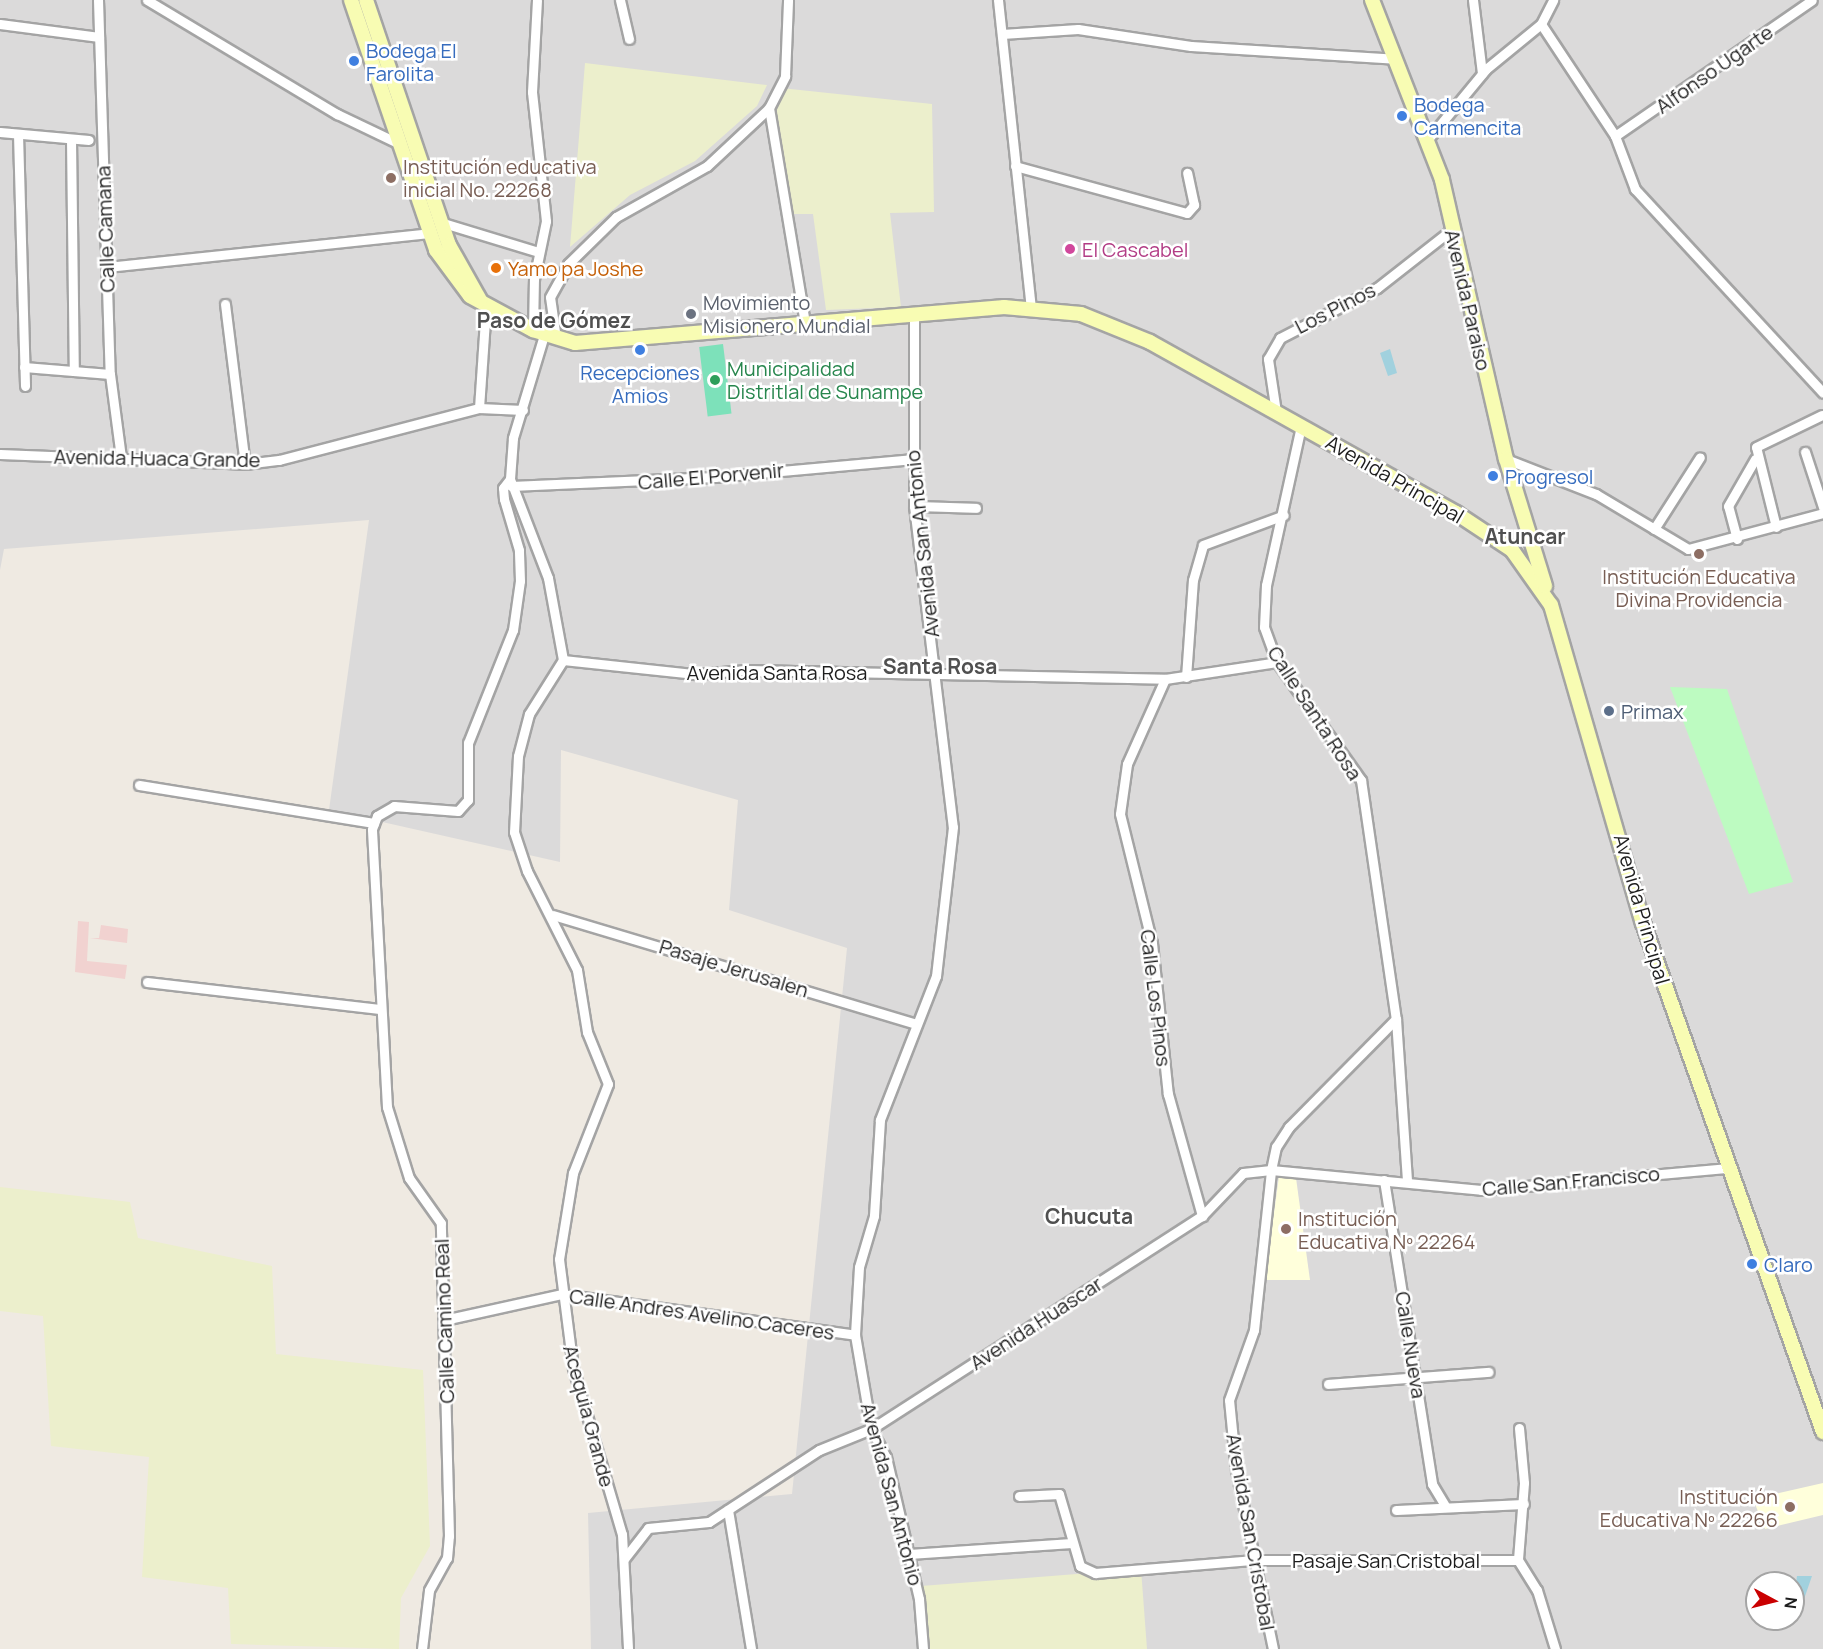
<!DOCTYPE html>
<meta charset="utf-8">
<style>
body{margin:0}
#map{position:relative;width:1823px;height:1649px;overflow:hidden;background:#efeae2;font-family:Manrope,sans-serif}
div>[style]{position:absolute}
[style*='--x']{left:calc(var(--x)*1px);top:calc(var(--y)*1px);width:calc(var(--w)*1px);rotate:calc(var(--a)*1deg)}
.residential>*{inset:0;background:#dbdada}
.commercial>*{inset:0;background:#f1d2d0}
.education>*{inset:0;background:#ffffdb}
.farmland>*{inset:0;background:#ecefcc}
.park>*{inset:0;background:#bdfbc1}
.pitch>*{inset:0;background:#7de1ba;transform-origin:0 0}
.water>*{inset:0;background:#a1d1de}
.roads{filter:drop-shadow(2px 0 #a4a4a4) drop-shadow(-2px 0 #a4a4a4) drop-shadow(0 2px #a4a4a4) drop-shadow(0 -2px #a4a4a4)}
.minor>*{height:9px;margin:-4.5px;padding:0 4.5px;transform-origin:4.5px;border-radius:4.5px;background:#fff}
.secondary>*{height:14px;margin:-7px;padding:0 7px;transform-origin:7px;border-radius:7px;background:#f8fcb3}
.dots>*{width:16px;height:16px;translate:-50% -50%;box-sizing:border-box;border:3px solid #fff;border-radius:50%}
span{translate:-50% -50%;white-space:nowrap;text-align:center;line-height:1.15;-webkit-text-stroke:5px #fff;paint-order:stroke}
.shop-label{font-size:20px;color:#366cbe}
.left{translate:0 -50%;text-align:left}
.street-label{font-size:20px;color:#1d1d1d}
.education-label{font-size:20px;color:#785e54}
.right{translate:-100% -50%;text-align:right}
.hotel-label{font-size:20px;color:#b23c85}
.food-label{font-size:20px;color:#c56008}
.worship-label{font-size:20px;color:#5b616d}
.leisure-label{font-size:20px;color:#27864d}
.service-label{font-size:20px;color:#4e5e75}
.neighbourhood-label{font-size:21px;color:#505050;font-weight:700}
.north{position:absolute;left:1745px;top:1571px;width:60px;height:60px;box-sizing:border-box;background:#fff;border:2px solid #a5a5a5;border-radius:50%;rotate:97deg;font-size:16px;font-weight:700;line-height:24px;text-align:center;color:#1d1d1d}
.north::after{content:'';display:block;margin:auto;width:21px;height:27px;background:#ca0001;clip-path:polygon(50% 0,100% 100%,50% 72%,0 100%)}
</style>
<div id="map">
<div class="residential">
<div style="clip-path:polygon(evenodd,0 0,1823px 0,1823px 1649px,591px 1649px,588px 1513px,792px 1494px,847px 948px,729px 910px,738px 800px,561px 750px,560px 862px,329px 810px,369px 520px,4px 549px,0 570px,0 0,1757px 1583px,1793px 1583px,1793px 1619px,1757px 1619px,1757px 1583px)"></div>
</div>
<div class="commercial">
<div style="clip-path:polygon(78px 921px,89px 922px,87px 961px,127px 965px,125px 979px,75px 972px)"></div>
<div style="clip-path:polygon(101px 925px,128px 929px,127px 943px,90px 938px,99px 938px)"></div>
</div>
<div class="education">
<div style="clip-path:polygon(1279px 1176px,1296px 1178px,1310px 1280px,1265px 1280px)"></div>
<div style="clip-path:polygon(1823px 1483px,1823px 1515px,1765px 1529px,1753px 1499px)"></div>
</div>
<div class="farmland">
<div style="clip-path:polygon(585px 63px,767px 85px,757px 106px,695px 161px,630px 195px,570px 247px)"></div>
<div style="clip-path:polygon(781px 88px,932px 104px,934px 212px,890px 213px,901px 307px,826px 310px,813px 214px,791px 214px,772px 106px)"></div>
<div style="clip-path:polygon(0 1187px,130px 1202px,138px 1238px,272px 1266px,276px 1354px,423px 1370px,430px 1546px,401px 1598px,399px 1649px,231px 1644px,228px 1588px,142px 1577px,149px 1457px,51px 1446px,43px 1316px,0 1311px)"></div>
<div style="clip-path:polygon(1141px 1569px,1147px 1649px,926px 1649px,921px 1586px)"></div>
</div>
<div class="park">
<div style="clip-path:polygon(1670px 687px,1727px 689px,1793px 882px,1749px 894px)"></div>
</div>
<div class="pitch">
<div style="left:723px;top:344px;width:70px;height:24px;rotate:83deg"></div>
</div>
<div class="water">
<div style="clip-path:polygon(1390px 349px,1397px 373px,1388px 376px,1380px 353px)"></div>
<div style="clip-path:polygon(1797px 1576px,1812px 1576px,1803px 1602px,1793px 1604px)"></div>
</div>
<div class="roads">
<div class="minor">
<div style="--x:98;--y:0;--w:374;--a:88.2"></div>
<div style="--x:110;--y:374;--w:85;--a:82.5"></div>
<div style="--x:147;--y:0;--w:222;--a:31"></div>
<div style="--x:337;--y:114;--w:70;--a:25.5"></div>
<div style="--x:620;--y:0;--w:40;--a:77"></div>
<div style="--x:998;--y:0;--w:309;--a:83.9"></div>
<div style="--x:1473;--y:0;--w:74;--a:83"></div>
<div style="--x:0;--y:24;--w:100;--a:7.5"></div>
<div style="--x:1541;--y:24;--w:134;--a:56.5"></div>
<div style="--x:1615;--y:136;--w:57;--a:69.3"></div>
<div style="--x:1635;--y:189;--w:277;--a:47.3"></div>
<div style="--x:1002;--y:34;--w:76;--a:-3.8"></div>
<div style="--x:1078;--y:29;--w:114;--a:8.6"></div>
<div style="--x:1191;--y:46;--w:204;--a:3.6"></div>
<div style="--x:769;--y:108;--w:218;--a:80.5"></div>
<div style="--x:0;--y:132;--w:89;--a:5.1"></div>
<div style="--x:18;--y:134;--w:252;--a:88.4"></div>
<div style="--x:1615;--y:136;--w:239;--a:-34.6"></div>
<div style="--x:1429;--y:138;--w:89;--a:-50.4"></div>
<div style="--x:1486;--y:69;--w:71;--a:-39.3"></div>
<div style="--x:1541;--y:24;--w:27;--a:-63"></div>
<div style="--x:71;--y:139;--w:232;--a:89.3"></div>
<div style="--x:1015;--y:166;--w:178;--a:15.3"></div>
<div style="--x:1187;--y:213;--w:11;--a:-49"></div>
<div style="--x:1194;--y:205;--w:33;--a:-102"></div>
<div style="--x:440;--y:222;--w:103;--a:16.9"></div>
<div style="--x:107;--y:267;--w:324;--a:-6"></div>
<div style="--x:225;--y:304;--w:161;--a:82.9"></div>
<div style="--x:914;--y:314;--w:192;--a:90"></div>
<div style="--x:914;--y:506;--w:323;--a:83.1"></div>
<div style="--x:953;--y:827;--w:150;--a:96.5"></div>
<div style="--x:936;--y:976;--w:155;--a:111.3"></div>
<div style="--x:880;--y:1120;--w:96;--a:93.6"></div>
<div style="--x:874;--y:1216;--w:53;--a:106.4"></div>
<div style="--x:859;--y:1267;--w:68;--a:93.4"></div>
<div style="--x:855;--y:1335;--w:95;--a:80.3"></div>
<div style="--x:871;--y:1429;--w:32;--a:62"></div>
<div style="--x:886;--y:1457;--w:146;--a:76.9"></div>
<div style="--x:919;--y:1599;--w:50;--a:85.4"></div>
<div style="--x:533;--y:330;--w:51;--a:-88.9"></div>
<div style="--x:534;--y:279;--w:59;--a:-78.3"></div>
<div style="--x:546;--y:221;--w:130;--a:-96.2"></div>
<div style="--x:532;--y:92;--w:92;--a:-86.9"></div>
<div style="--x:544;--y:335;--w:108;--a:106.8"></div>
<div style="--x:513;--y:438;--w:41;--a:94.2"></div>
<div style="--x:510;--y:479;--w:106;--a:69"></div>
<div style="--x:548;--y:578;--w:83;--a:79.6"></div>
<div style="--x:563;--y:660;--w:64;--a:122.2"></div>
<div style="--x:529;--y:714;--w:43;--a:104.7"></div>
<div style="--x:518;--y:756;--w:76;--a:93"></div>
<div style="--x:514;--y:832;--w:41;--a:71.6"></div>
<div style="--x:527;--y:871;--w:111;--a:63.2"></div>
<div style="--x:577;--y:970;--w:63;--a:80.8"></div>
<div style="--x:587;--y:1032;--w:56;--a:68"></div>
<div style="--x:608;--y:1084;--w:96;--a:111.5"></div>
<div style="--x:573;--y:1173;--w:87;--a:99.2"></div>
<div style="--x:559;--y:1259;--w:110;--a:82.7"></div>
<div style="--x:573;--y:1368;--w:173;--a:73.6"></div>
<div style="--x:622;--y:1534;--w:115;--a:87"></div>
<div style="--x:556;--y:339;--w:42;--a:-98.1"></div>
<div style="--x:550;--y:297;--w:38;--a:-61"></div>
<div style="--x:568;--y:264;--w:67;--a:-44.4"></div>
<div style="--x:616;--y:217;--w:104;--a:-29.3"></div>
<div style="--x:707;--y:166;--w:85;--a:-43.1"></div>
<div style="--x:769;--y:108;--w:36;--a:-63"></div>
<div style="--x:785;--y:76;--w:76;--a:-87.7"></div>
<div style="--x:24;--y:367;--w:86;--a:4.7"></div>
<div style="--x:479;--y:408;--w:104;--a:-86.1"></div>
<div style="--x:1276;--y:412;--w:54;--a:-98.6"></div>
<div style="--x:1268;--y:359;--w:24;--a:-60"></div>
<div style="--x:1280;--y:338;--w:109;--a:-27.3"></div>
<div style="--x:1377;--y:288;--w:94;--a:-38.1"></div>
<div style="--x:1301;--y:426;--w:163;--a:102.4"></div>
<div style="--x:1266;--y:585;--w:42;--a:92.7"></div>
<div style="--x:1264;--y:627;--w:37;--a:70"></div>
<div style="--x:1277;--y:662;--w:145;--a:54.6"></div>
<div style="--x:1361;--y:780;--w:242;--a:81.7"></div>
<div style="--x:1396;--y:1019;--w:163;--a:86.1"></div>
<div style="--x:1805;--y:452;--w:58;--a:71.9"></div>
<div style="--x:0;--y:454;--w:245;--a:2.3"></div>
<div style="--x:245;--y:464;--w:34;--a:-7"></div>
<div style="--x:279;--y:460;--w:207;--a:-14.6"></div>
<div style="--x:479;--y:408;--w:44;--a:2.6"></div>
<div style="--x:1506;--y:459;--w:97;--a:21.3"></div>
<div style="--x:1596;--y:494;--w:107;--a:30.9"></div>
<div style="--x:1688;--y:549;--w:140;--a:-14.9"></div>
<div style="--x:511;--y:486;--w:204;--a:-2.5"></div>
<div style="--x:715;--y:477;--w:197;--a:-5.2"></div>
<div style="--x:914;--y:506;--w:62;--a:1.8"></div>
<div style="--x:1776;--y:527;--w:82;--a:-104"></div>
<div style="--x:1756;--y:447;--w:73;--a:-25.9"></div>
<div style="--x:1654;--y:529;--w:85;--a:-57.4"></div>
<div style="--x:1737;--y:539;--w:34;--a:-105"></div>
<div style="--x:1728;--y:506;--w:54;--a:-60.1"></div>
<div style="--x:563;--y:660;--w:133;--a:6.1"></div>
<div style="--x:695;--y:674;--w:53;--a:-4.3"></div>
<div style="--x:748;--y:670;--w:417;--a:1.2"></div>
<div style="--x:1165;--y:679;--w:113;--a:-8.6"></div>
<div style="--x:1186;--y:677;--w:97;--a:-85.9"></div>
<div style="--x:1193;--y:580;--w:36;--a:-74"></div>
<div style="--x:1203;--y:545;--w:86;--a:-20.3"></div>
<div style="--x:1165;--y:679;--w:93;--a:114.1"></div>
<div style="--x:1127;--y:764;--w:50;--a:98"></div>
<div style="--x:1120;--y:814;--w:133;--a:76.1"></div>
<div style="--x:1152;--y:943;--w:152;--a:84"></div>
<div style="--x:1168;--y:1094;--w:127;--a:74.4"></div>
<div style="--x:139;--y:785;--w:238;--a:9.2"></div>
<div style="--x:553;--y:915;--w:377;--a:16.7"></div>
<div style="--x:147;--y:982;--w:234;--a:6.6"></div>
<div style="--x:1384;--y:1180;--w:308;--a:81"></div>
<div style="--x:1432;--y:1484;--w:26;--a:59"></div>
<div style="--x:444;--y:1320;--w:120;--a:-12.5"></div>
<div style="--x:561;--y:1294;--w:297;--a:7.9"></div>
<div style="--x:1328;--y:1384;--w:161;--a:-4.3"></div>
<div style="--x:1519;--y:1428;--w:55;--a:84.8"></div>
<div style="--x:1524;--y:1483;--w:77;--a:94.5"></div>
<div style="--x:1518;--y:1560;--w:36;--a:58"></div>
<div style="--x:1537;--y:1590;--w:62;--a:73"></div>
<div style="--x:1019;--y:1496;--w:40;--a:-2.9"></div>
<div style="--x:1059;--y:1494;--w:75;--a:73.7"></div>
<div style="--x:1080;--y:1566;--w:17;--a:25"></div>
<div style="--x:1095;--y:1573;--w:160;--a:-4.7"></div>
<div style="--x:1254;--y:1560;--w:264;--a:0"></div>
<div style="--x:728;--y:1510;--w:141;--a:80.6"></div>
<div style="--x:1396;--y:1510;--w:128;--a:-2.7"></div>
<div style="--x:909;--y:1554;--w:163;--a:-3.9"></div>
<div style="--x:624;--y:1559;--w:39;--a:-52"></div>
<div style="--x:648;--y:1528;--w:61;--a:-5.6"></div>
<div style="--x:709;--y:1522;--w:131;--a:-33.2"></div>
<div style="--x:819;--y:1450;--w:56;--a:-22"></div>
<div style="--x:871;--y:1429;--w:394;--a:-32.8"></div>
<div style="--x:1202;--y:1216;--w:59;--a:-46.4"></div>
<div style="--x:1243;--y:1173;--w:28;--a:-6"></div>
<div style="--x:1271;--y:1170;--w:24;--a:-78"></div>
<div style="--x:1276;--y:1147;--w:24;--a:-57"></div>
<div style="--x:1289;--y:1127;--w:152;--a:-45.3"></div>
<div style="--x:422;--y:1649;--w:59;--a:-83.2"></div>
<div style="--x:429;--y:1590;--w:37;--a:-61"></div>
<div style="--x:447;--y:1558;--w:22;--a:-85"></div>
<div style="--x:449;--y:1536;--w:313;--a:-91.5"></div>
<div style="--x:441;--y:1223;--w:55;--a:-125.4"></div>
<div style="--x:409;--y:1178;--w:74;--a:-107.2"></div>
<div style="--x:387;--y:1107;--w:278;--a:-93.1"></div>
<div style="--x:372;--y:829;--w:14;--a:-69"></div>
<div style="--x:377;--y:816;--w:20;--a:-30"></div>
<div style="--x:394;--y:806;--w:64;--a:4.5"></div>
<div style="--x:458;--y:811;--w:15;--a:-48"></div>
<div style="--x:468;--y:800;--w:57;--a:-90"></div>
<div style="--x:468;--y:743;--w:122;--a:-68.3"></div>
<div style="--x:513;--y:630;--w:49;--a:-81.9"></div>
<div style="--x:520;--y:581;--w:31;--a:-92"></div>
<div style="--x:519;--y:550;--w:53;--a:-106.4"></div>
<div style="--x:504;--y:499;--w:11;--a:-95"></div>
<div style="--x:503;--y:488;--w:11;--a:-52"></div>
<div style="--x:1273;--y:1649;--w:182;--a:-101.7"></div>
<div style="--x:1236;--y:1471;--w:71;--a:-95.6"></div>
<div style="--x:1229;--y:1400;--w:74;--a:-70.3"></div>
<div style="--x:1254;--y:1330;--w:161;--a:-83.9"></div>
<div style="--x:1271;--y:1170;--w:211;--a:5.4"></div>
<div style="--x:1481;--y:1190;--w:246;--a:-5.1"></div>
</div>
<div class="secondary">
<div style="--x:351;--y:0;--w:264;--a:71.2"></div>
<div style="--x:436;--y:250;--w:57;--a:53.5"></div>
<div style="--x:470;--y:296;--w:72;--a:28.4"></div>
<div style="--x:533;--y:330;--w:44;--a:17.2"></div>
<div style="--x:575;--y:343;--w:431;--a:-4.8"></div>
<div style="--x:1004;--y:307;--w:77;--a:5.2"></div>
<div style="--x:1081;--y:314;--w:74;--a:22.1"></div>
<div style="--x:1150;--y:342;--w:351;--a:29.2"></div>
<div style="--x:1456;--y:513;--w:67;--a:33.5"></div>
<div style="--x:1512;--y:550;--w:67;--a:54.7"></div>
<div style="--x:1551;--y:605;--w:331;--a:73.9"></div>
<div style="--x:1643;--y:923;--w:540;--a:70.52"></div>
<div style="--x:366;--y:0;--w:259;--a:71.3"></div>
<div style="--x:449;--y:245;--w:63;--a:60.6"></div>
<div style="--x:1372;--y:0;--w:193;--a:68.7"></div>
<div style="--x:1442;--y:180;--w:286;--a:77.1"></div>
<div style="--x:1506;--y:459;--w:133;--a:72.9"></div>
</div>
</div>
<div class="dots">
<div style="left:354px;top:61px;background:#3f7fe0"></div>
<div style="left:1402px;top:116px;background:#3f7fe0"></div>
<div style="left:391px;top:178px;background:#8d6e63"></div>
<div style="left:1070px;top:249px;background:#d1479c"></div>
<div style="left:496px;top:268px;background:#e8710a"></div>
<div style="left:691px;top:314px;background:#6b7280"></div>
<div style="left:640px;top:350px;background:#3f7fe0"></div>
<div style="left:715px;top:380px;background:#2e9e5b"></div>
<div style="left:1493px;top:476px;background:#3f7fe0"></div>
<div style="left:1699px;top:554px;background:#8d6e63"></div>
<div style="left:1609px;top:711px;background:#5c6f8a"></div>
<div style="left:1286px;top:1229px;background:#8d6e63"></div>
<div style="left:1752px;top:1264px;background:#3f7fe0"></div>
<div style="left:1790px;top:1507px;background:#8d6e63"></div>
</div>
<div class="shop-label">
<span class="left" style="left:366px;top:62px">Bodega El<br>Farolita</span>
<span class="left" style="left:1414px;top:116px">Bodega<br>Carmencita</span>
<span style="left:640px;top:384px">Recepciones<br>Amios</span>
<span class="left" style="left:1505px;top:476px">Progresol</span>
<span class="left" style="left:1764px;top:1264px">Claro</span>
</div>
<div class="street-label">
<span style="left:1714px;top:69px;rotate:-35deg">Alfonso Ugarte</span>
<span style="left:105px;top:229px;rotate:-92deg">Calle Camana</span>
<span style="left:1468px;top:300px;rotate:77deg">Avenida Paraiso</span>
<span style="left:1335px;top:308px;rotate:-27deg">Los Pinos</span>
<span style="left:157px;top:458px;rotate:1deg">Avenida Huaca Grande</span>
<span style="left:711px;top:476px;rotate:-5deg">Calle El Porvenir</span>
<span style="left:1395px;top:479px;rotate:30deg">Avenida Principal</span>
<span style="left:922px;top:544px;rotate:-96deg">Avenida San Antonio</span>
<span style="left:777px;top:672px">Avenida Santa Rosa</span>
<span style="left:1315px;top:713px;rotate:57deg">Calle Santa Rosa</span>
<span style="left:1642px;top:909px;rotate:74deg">Avenida Principal</span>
<span style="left:734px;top:968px;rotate:17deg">Pasaje Jerusalen</span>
<span style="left:1156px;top:998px;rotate:83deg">Calle Los Pinos</span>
<span style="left:1571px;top:1181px;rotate:-5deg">Calle San Francisco</span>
<span style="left:702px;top:1314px;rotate:8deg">Calle Andres Avelino Caceres</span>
<span style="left:444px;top:1321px;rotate:-92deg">Calle Camino Real</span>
<span style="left:1036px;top:1323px;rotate:-33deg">Avenida Huascar</span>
<span style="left:1411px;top:1345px;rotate:81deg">Calle Nueva</span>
<span style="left:589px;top:1416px;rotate:75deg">Acequia Grande</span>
<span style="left:892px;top:1494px;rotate:75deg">Avenida San Antonio</span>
<span style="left:1251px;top:1532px;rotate:80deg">Avenida San Cristobal</span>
<span style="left:1386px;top:1560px">Pasaje San Cristobal</span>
</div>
<div class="education-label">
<span class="left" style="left:403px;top:178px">Institución educativa<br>inicial No. 22268</span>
<span style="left:1699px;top:588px">Institución Educativa<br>Divina Providencia</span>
<span class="left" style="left:1298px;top:1230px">Institución<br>Educativa Nº 22264</span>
<span class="right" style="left:1778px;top:1508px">Institución<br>Educativa Nº 22266</span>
</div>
<div class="hotel-label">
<span class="left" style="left:1082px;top:249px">El Cascabel</span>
</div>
<div class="food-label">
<span class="left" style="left:508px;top:268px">Yamo pa Joshe</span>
</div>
<div class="worship-label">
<span class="left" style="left:703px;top:314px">Movimiento<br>Misionero Mundial</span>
</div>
<div class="leisure-label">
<span class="left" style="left:727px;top:380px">Municipalidad<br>Distritlal de Sunampe</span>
</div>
<div class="service-label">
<span class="left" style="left:1621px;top:711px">Primax</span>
</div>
<div class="neighbourhood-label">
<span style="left:554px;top:320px">Paso de Gómez</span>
<span style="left:1525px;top:536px">Atuncar</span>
<span style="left:940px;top:666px">Santa Rosa</span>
<span style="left:1089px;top:1216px">Chucuta</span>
</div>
<div class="north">N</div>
</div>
